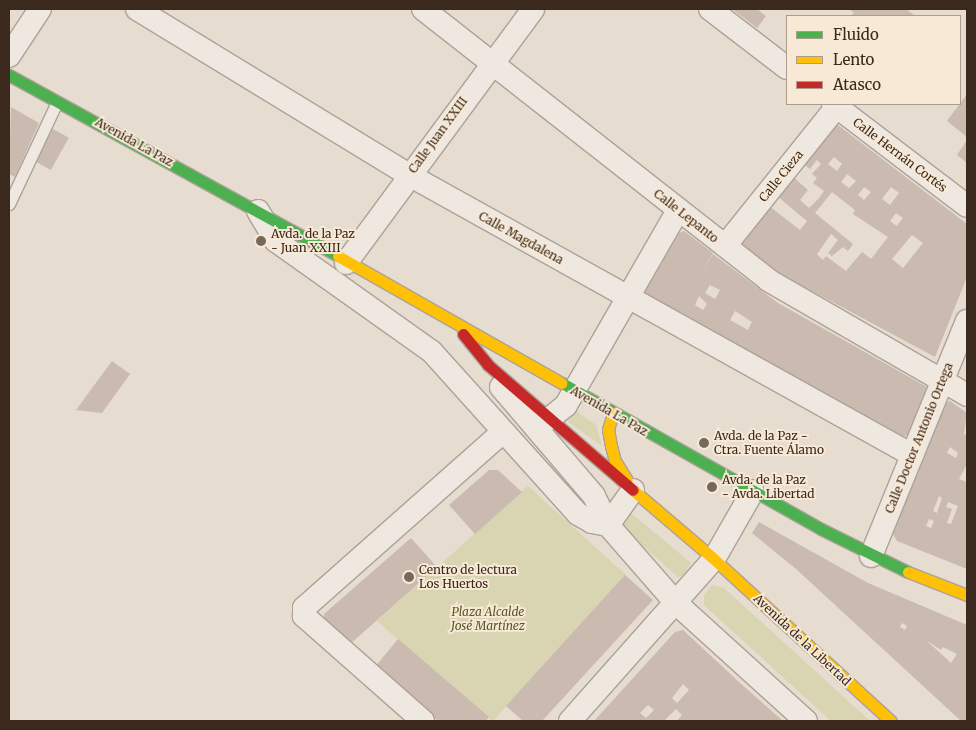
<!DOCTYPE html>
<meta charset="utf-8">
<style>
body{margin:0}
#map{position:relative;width:976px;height:730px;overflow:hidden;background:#e6dccf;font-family:Merriweather,serif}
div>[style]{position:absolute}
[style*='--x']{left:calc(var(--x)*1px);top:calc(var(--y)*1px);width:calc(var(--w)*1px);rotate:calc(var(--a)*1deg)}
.green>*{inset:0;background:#d9d4b1}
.building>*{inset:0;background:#cabaaf;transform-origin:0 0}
.roads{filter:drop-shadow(1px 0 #aca298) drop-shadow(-1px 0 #aca298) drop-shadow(0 1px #aca298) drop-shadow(0 -1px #aca298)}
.lane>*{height:11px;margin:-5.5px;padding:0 5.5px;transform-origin:5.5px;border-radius:5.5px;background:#eee8e1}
.street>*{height:22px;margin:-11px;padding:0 11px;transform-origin:11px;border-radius:11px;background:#eee8e1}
.fast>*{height:11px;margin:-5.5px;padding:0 5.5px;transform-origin:5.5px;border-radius:5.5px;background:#4caf50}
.slow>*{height:11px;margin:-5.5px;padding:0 5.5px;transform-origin:5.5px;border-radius:5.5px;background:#ffc107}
.jam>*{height:11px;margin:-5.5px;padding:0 5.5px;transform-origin:5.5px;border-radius:5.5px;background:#c62828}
.dots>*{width:14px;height:14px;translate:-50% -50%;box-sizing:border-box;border:2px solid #f7e9d5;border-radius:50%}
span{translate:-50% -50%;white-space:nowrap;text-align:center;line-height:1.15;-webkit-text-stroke:4px #f7e9d5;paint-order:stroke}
.street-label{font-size:12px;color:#3c291e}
.poi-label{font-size:12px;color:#3c291e}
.left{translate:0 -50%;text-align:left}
.park-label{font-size:12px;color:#545924;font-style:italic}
.frame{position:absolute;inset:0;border:10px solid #3c291e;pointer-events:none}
.legend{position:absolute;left:786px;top:15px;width:175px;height:90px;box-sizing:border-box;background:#f7e9d5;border:1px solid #ac9c8c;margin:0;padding:6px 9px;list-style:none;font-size:15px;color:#3c291e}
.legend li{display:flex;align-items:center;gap:10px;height:25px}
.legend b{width:25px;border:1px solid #ac9c8c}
</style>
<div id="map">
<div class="green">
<div style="clip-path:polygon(576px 411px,596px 425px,602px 446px,567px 421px)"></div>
<div style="clip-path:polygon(528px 486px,626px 575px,493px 721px,377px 621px)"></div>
<div style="clip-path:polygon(631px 513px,691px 563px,682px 576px,678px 577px,622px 527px)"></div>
<div style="clip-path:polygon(712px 585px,724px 588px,870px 721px,831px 721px,704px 605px,704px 596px)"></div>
</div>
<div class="building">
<div style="clip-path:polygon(732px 9px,757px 9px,766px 16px,757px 28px)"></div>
<div style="clip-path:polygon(849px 9px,906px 9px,914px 15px,851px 16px,854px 13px)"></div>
<div style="clip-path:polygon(967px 94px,967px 137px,947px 121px)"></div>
<div style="clip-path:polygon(11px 107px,39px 123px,15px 177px,9px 174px)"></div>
<div style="clip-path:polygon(evenodd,834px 122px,967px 224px,967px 277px,935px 357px,782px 275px,740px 243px,769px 206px,800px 230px,807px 221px,777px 196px,792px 176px,808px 190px,800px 200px,809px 208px,819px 198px,824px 191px,813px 183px,817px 178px,812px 174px,821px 164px,817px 160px,810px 169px,802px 163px,834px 122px,834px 157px,842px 164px,837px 171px,828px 164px,834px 157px,834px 122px,847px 174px,856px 181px,849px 188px,841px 182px,847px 174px,834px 122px,864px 187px,871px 192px,864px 200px,858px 195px,864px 187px,834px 122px,891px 187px,899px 193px,890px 205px,882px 199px,891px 187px,834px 122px,832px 192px,855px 210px,853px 214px,888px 237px,871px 259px,862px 252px,846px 271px,826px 256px,823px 260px,817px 254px,831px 234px,838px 240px,828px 253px,832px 256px,843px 247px,848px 251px,853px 244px,815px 213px,832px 192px,834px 122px,896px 213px,903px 218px,897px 226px,890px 221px,896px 213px,834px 122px,912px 235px,923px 243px,903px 268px,892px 259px,912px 235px)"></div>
<div style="left:53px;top:129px;width:18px;height:37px;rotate:29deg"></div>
<div style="clip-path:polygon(967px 140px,967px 163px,957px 155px)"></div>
<div style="clip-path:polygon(evenodd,684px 231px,713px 253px,698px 278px,713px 254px,778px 303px,927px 387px,909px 434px,899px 439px,647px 298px,645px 292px,679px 233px,684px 231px,710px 285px,720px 290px,715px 299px,705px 293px,710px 285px,684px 231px,699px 296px,707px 304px,703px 310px,695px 305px,699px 296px,684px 231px,735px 311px,752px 322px,748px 330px,730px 320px,735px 311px)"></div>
<div style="clip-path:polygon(112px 361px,130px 374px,102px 413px,76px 410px)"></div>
<div style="clip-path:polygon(evenodd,950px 401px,967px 413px,964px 434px,967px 436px,967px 464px,959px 479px,967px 482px,967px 569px,897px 541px,892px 532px,944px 403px,950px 401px,950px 447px,958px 453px,956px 458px,947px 453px,950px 447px,950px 401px,939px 496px,942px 498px,937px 513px,933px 511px,939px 496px,950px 401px,948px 502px,958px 506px,951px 524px,947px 523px,952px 509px,946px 507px,948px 502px,950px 401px,929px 519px,934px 521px,931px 528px,926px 526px,929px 519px)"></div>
<div style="clip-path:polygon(489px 470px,498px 470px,522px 492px,475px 534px,449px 505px)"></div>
<div style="clip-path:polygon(evenodd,759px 522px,868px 583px,967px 625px,967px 721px,961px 721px,795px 568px,752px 533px,759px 522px,902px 623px,907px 626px,905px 630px,900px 627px,902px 623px,759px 522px,926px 640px,941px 650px,943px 647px,957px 654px,951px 663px,926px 640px)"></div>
<div style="clip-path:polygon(411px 538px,437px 567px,349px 645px,324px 623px,324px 614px)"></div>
<div style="clip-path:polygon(625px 575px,653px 600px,542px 721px,523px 721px,506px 706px)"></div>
<div style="clip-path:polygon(evenodd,683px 630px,739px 682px,783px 721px,677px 721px,682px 715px,676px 709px,664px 721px,594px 721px,675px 632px,683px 630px,683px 684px,689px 690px,677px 703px,672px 698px,683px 684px,683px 630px,648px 705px,654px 710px,646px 718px,640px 713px,648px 705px)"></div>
<div style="clip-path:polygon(398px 639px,489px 717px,486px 721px,438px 721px,375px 667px)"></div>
</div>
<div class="roads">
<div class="lane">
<div style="--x:9;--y:204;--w:113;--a:-64.8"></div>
</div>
<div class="street">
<div style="--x:137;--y:9;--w:319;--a:31.4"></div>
<div style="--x:409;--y:175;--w:576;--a:29.1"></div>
<div style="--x:423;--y:9;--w:439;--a:38.1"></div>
<div style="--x:768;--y:280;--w:230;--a:30"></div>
<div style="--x:710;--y:9;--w:97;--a:37.5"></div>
<div style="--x:9;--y:56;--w:56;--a:-56.6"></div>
<div style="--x:833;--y:104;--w:168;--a:37.3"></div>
<div style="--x:258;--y:211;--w:35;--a:59"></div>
<div style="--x:276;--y:241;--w:191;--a:35.4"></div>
<div style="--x:432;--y:352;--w:218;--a:48"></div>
<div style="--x:578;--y:514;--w:16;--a:30"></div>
<div style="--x:592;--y:522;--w:16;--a:11"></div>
<div style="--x:608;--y:525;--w:43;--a:-54.5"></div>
<div style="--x:725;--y:246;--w:179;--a:-51.3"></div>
<div style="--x:346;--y:263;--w:315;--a:-53.6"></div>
<div style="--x:501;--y:387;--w:143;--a:49.5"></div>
<div style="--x:594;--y:496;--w:32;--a:64"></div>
<div style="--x:608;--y:525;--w:105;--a:48.9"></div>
<div style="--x:677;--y:604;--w:174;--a:42.2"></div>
<div style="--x:549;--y:419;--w:22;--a:-39"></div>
<div style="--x:566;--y:405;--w:225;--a:-60.1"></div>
<div style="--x:871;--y:556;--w:254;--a:-67.8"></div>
<div style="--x:423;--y:721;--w:159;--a:-138.6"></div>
<div style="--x:304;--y:616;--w:8;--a:-90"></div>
<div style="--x:304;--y:608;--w:264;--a:-41.5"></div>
<div style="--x:570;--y:721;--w:217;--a:-48.4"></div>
<div style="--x:714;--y:559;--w:78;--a:-60.2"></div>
</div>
<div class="fast">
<div style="--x:9;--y:75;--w:376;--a:28.8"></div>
<div style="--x:562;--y:383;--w:297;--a:29.4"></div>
<div style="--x:821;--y:529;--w:97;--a:26.3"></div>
</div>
<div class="slow">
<div style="--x:338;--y:256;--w:257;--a:29.6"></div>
<div style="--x:613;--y:413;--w:17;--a:107"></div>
<div style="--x:608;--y:429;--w:17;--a:80"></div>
<div style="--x:611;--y:446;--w:16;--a:75"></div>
<div style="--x:615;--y:461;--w:22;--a:58"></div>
<div style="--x:633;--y:490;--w:106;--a:40.4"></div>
<div style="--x:714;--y:559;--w:240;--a:42.5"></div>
<div style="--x:908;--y:572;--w:63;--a:21.3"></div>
</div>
<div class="jam">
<div style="--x:463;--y:334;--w:40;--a:51"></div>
<div style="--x:488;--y:365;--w:191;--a:40.8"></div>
</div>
</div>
<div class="dots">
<div style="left:261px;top:241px;background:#78685c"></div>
<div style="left:704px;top:443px;background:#78685c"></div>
<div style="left:712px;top:487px;background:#78685c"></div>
<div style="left:409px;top:577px;background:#78685c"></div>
</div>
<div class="street-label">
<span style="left:438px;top:135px;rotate:-54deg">Calle Juan XXIII</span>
<span style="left:134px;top:142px;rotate:29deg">Avenida La Paz</span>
<span style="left:900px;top:155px;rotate:37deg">Calle Hernán Cortés</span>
<span style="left:781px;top:176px;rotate:-51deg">Calle Cieza</span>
<span style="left:686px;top:216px;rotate:38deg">Calle Lepanto</span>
<span style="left:521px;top:238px;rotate:29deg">Calle Magdalena</span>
<span style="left:609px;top:411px;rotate:30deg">Avenida La Paz</span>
<span style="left:919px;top:438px;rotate:-68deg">Calle Doctor Antonio Ortega</span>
<span style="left:802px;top:640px;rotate:43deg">Avenida de la Libertad</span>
</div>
<div class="poi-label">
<span class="left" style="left:271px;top:241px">Avda. de la Paz<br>- Juan XXIII</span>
<span class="left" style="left:714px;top:443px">Avda. de la Paz -<br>Ctra. Fuente Álamo</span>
<span class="left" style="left:722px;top:487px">Avda. de la Paz<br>- Avda. Libertad</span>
<span class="left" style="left:419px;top:577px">Centro de lectura<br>Los Huertos</span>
</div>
<div class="park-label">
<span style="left:488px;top:619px">Plaza Alcalde<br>José Martínez</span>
</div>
<div class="frame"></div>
<ul class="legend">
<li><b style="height:6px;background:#4caf50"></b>Fluido</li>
<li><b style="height:6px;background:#ffc107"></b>Lento</li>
<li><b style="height:6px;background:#c62828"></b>Atasco</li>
</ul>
</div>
